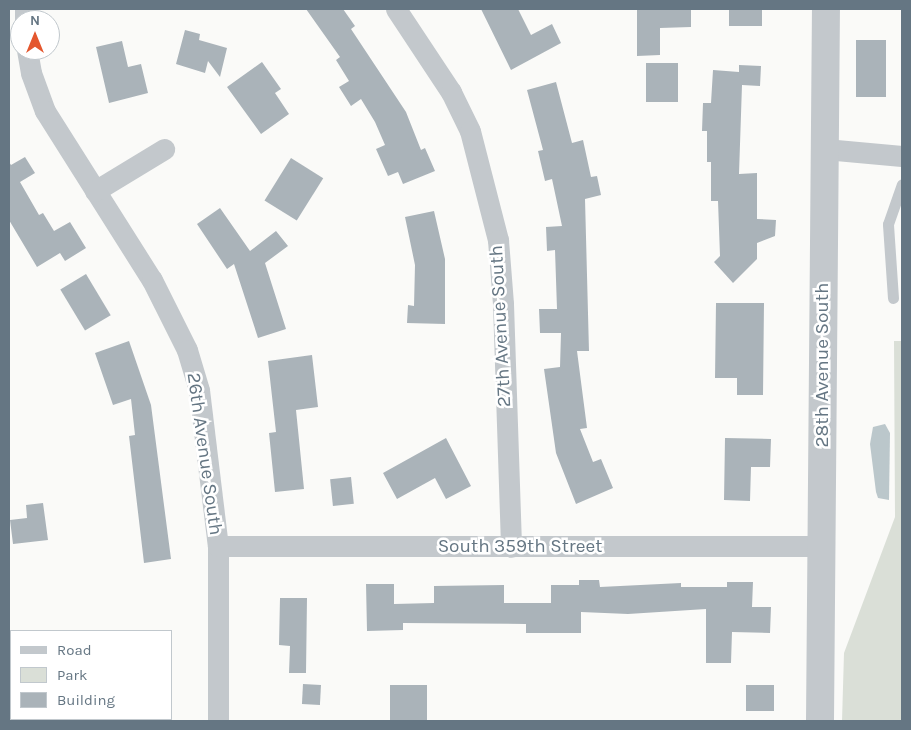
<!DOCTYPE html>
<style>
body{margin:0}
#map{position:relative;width:911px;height:730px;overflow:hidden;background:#fafaf8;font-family:Karla,sans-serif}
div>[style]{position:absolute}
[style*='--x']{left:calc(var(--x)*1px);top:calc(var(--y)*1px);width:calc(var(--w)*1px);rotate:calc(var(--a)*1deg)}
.green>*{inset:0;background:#dadfd7}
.water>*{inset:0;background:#bbc7cb}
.building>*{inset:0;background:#aab3b9;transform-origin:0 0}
.service>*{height:11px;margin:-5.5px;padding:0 5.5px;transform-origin:5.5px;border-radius:5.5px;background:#c3c8cc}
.minor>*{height:21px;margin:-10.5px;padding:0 10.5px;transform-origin:10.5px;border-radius:10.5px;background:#c3c8cc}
.tertiary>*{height:28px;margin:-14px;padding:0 14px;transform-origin:14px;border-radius:14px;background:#c3c8cc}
span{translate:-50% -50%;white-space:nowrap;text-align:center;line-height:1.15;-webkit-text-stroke:5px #fff;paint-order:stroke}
.street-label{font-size:19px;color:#657683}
.frame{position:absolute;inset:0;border:10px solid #657683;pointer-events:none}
.legend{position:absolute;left:10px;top:630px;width:162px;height:90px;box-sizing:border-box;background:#fff;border:1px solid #c1c8cd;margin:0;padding:6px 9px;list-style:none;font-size:15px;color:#657683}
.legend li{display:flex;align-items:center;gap:10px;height:25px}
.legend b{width:25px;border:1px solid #c1c8cd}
.north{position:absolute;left:10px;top:10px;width:50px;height:50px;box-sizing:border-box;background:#fff;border:1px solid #c1c8cd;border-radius:50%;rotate:0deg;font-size:14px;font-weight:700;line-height:20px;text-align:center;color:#657683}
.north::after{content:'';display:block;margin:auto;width:18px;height:22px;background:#e4572e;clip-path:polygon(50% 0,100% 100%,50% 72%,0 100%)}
</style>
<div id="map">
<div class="green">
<div style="clip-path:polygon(894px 341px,902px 341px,902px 721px,842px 721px,844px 653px,895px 517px)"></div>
</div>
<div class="water">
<div style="clip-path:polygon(885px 424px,890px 433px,889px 500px,878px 498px,876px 492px,870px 444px,873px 427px)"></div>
</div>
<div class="building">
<div style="clip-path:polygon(306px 9px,343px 9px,355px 26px,351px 29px,406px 112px,421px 150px,425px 148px,435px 171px,403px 184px,398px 172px,388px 176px,376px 149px,385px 145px,375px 122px,361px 99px,351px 106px,339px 87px,349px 81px,336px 60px,340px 57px)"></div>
<div style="clip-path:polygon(481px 9px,518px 9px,531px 35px,552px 24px,561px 43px,511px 70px)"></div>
<div style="clip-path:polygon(637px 9px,691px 9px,691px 27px,660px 28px,660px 55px,637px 56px)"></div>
<div style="left:729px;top:9px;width:33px;height:17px"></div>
<div style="clip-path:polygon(185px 30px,200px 34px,199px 40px,227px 48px,220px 77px,208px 61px,205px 73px,176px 64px)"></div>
<div style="left:856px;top:40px;width:30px;height:57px"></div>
<div style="clip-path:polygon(122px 41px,128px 67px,141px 64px,148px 93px,109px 103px,96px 47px)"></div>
<div style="clip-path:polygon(262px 62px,281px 89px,275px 93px,289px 114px,261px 134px,227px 87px)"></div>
<div style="left:646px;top:63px;width:32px;height:39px"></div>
<div style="clip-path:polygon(739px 65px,761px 66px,760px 86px,742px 85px,739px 174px,757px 173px,757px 219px,776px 220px,775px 236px,757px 243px,757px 259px,733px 283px,714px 262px,720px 256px,718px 201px,711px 201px,711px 162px,707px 162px,707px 131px,702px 131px,703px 103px,711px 103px,713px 70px,739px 72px)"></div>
<div style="clip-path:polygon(556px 82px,572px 143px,583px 140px,591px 177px,597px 176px,601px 195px,585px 199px,589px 351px,577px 351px,587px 428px,580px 429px,593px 462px,601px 459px,613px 488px,576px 504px,556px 453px,544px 369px,560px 367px,561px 333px,540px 333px,539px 309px,557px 309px,555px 250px,547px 251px,546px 227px,562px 226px,552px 179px,545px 181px,538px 151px,543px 150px,527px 90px)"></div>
<div style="clip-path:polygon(25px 157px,35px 173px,20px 182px,39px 215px,43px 213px,54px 231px,70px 222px,86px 248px,65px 261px,60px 253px,37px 267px,9px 220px,9px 162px,11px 165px)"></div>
<div style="left:291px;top:158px;width:38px;height:50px;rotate:32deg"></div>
<div style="clip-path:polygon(220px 208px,250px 251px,276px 231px,288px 246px,265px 263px,286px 329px,258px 338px,234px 264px,227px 269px,197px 224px)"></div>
<div style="clip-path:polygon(434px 211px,445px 259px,445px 324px,407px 323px,408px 305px,414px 306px,415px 265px,405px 217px)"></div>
<div style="left:86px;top:274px;width:48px;height:30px;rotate:59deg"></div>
<div style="clip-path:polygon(716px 303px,764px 303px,763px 395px,737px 395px,737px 378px,715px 378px)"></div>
<div style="clip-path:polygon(129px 341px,151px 405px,171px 559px,144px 563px,129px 436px,135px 435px,131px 399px,113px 405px,95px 353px)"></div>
<div style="clip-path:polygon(312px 355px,318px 407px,296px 410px,304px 489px,275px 492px,269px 433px,276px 432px,268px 361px)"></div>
<div style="clip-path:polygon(446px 438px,471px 486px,446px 499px,435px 478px,397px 499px,383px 473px)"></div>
<div style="clip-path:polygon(725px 438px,771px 439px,770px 467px,751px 467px,750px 501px,724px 500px)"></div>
<div style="left:351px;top:477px;width:27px;height:21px;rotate:84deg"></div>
<div style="clip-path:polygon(43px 503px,48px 540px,13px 544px,10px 520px,27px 518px,26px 505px)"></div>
<div style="clip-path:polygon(579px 580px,599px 580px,600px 587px,681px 583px,681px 587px,727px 587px,727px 582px,753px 582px,752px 607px,771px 607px,770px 633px,732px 632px,731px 663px,706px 663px,706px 609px,628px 614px,581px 612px,581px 633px,526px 633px,526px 624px,403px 623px,403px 630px,367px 631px,366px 584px,394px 584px,394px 604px,434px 603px,434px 586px,504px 585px,504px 603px,551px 603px,551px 585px,579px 585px)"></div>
<div style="clip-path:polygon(280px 598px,307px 598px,306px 673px,289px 673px,290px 646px,279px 645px)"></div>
<div style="left:303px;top:684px;width:18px;height:20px;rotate:3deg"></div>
<div style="left:390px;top:685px;width:37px;height:36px"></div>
<div style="left:746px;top:685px;width:28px;height:26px"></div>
</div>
<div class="service">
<div style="--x:893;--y:298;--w:74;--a:-93.9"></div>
<div style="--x:888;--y:224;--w:42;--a:-70.7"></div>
</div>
<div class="minor">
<div style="--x:25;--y:9;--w:11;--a:90"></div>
<div style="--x:396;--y:9;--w:100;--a:56.5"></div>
<div style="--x:451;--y:92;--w:43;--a:64"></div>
<div style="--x:470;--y:131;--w:113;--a:75.6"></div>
<div style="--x:498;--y:240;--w:64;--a:85.5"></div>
<div style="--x:503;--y:304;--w:243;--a:88.1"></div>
<div style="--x:27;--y:50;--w:23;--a:80"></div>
<div style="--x:31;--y:73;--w:40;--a:69.8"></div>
<div style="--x:45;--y:111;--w:200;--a:57.7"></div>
<div style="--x:152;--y:280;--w:78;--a:63.4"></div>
<div style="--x:187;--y:350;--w:42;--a:73.3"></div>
<div style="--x:199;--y:390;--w:157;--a:83.1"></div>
<div style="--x:218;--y:546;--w:175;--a:90"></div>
<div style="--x:825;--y:149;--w:77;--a:5.2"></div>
<div style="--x:95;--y:191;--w:81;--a:-31.3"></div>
<div style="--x:218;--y:546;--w:604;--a:0"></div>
</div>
<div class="tertiary">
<div style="--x:820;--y:721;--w:712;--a:-89.52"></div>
</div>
<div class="street-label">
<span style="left:501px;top:326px;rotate:-93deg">27th Avenue South</span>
<span style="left:823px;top:365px;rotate:-90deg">28th Avenue South</span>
<span style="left:204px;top:454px;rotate:82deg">26th Avenue South</span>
<span style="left:520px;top:547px">South 359th Street</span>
</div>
<div class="frame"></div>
<ul class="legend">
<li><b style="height:6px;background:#c3c8cc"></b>Road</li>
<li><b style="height:14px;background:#dadfd7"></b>Park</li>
<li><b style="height:14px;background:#aab3b9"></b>Building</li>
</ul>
<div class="north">N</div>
</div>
